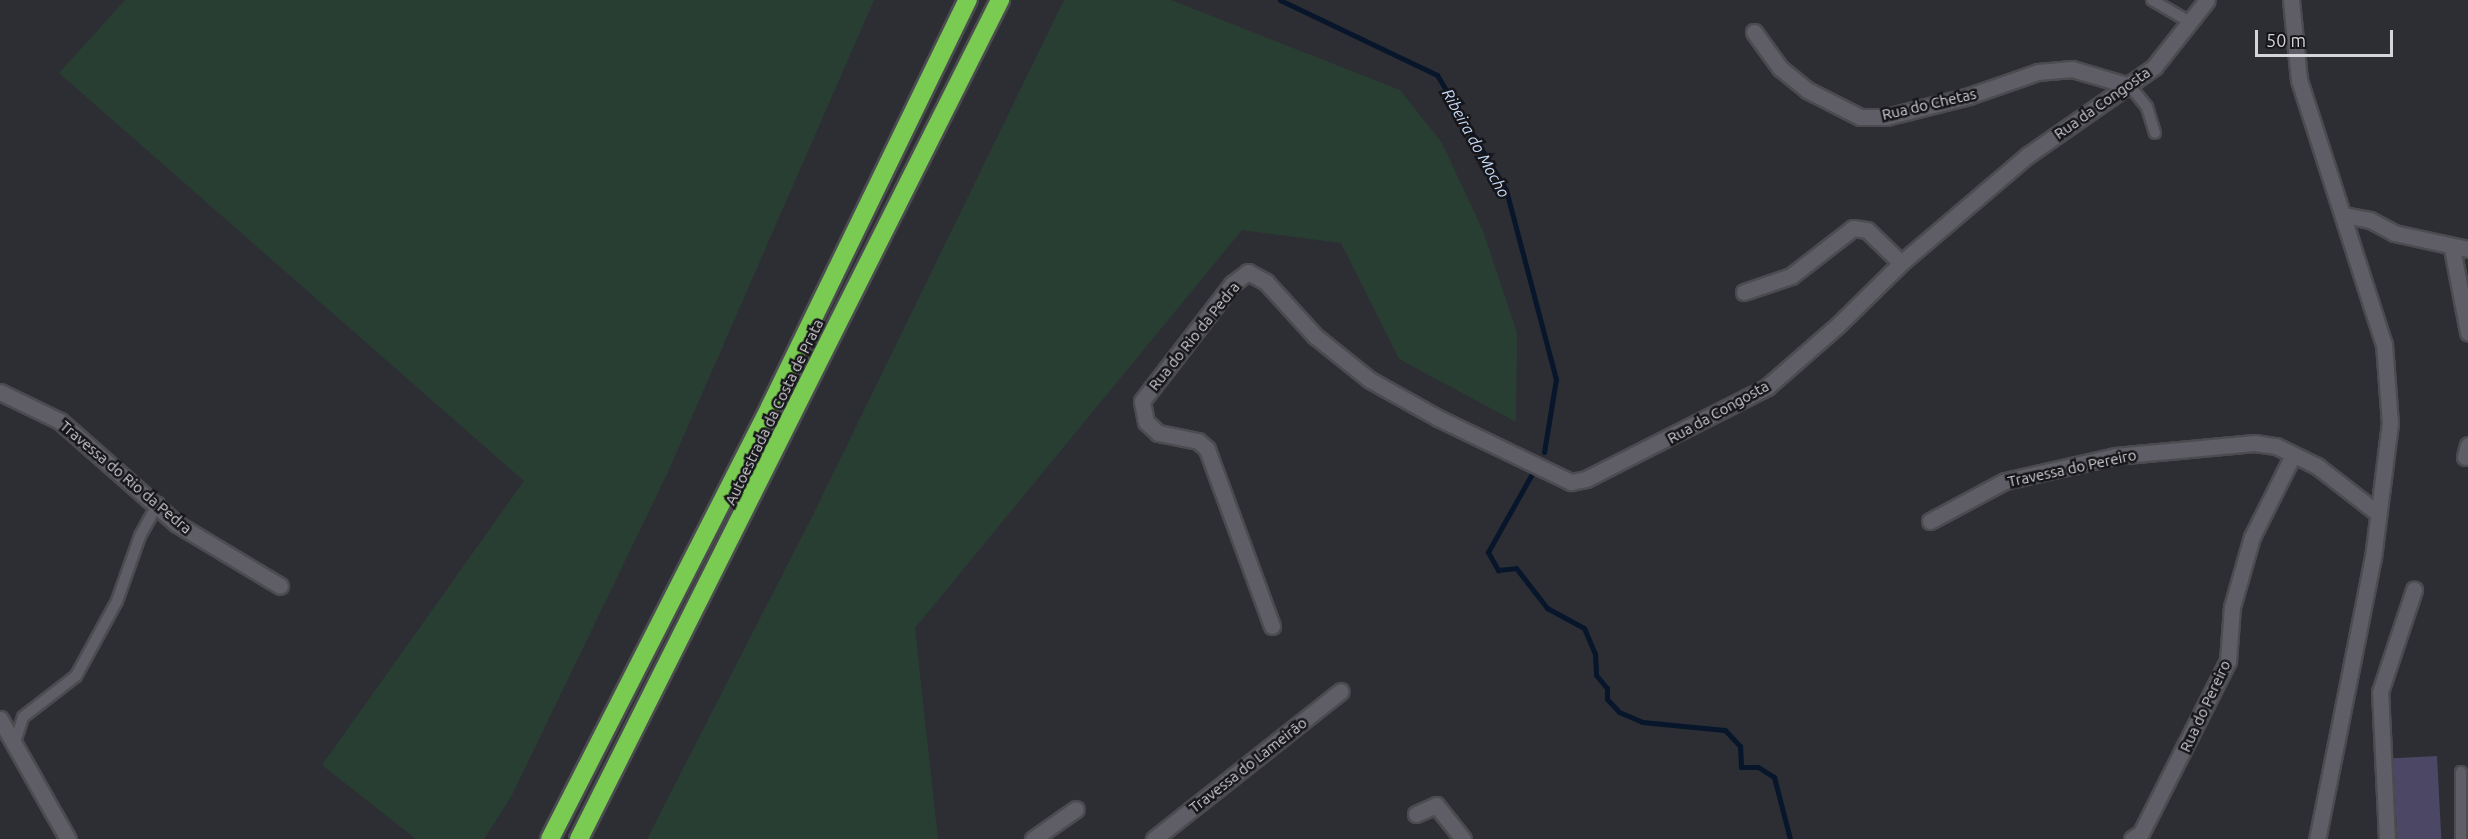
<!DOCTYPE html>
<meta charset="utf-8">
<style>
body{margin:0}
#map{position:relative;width:2468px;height:839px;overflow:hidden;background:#2d2d34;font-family:Ubuntu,sans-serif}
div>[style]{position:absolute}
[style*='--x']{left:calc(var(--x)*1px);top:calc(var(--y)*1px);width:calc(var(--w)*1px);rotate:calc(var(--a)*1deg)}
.green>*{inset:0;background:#293e32}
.stream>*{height:5px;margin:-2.5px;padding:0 2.5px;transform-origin:2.5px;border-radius:2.5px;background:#07162b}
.building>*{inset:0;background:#4b4764;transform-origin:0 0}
.roads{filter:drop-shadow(2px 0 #4b4b50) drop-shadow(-2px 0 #4b4b50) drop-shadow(0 2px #4b4b50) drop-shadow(0 -2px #4b4b50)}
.service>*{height:10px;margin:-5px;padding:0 5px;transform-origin:5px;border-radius:5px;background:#5f5e66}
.minor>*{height:15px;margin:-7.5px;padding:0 7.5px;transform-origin:7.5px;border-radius:7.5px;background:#5f5e66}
.tertiary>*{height:15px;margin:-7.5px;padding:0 7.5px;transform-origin:7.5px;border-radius:7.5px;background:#5f5e66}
.motorway>*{height:18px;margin:-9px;padding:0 9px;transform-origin:9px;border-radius:9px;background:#79cb51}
span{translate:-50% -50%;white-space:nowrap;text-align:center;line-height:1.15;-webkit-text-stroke:5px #161519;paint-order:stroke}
.street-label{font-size:15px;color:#d5d5d9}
.water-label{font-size:16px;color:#c6dbf8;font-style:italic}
.scale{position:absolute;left:2255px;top:30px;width:138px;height:27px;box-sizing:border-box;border:3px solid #d5d5d9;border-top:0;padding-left:8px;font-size:18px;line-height:21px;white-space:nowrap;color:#d5d5d9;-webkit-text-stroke:4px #161519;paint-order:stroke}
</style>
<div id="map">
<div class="green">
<div style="clip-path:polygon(125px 0,874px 0,667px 474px,511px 797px,484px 839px,416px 839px,322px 765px,524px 481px,59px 73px)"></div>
<div style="clip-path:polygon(1064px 0,1171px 0,1400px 90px,1442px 143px,1483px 231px,1517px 333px,1516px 422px,1399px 359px,1341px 243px,1242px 230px,915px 628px,938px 839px,647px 839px,814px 513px)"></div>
</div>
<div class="stream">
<div style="--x:1280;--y:0;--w:174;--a:25.5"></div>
<div style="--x:1437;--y:75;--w:134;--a:59"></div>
<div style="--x:1506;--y:190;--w:196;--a:75.2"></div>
<div style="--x:1556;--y:379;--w:74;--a:99.3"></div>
<div style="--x:1533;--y:472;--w:92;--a:119.4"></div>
<div style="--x:1488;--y:552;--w:21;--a:61"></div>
<div style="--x:1498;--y:570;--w:18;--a:-6"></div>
<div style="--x:1516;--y:568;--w:51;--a:52.2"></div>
<div style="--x:1547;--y:608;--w:42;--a:28.4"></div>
<div style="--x:1584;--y:628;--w:28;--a:67"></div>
<div style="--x:1595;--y:654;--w:21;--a:87"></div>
<div style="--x:1596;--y:675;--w:17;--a:50"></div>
<div style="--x:1607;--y:688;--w:11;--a:90"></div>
<div style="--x:1607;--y:699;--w:18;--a:47"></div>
<div style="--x:1619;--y:712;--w:25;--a:23"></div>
<div style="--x:1642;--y:722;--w:83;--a:5.5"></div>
<div style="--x:1725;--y:730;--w:22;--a:47"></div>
<div style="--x:1740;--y:746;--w:21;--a:87"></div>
<div style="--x:1741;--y:767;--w:17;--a:0"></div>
<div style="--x:1758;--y:767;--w:19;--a:32"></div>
<div style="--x:1774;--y:777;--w:64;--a:75.5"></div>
</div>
<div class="building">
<div style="left:2437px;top:756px;width:83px;height:44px;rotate:87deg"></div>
</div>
<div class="roads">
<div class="service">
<div style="--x:2152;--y:0;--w:44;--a:30.1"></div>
<div style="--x:2130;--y:86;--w:27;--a:51"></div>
<div style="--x:2147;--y:107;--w:27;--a:73"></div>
<div style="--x:14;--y:745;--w:29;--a:-72"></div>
<div style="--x:23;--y:717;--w:67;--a:-37.7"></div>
<div style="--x:76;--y:676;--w:85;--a:-61.3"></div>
<div style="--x:117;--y:601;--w:69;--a:-70.5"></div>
<div style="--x:140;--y:536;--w:38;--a:-61"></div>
<div style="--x:2461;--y:839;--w:67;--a:-90"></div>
</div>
<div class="minor">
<div style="--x:1754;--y:32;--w:44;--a:54.2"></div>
<div style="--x:1780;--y:68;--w:35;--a:39"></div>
<div style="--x:1807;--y:90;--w:59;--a:27"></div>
<div style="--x:1860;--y:117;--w:26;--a:0"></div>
<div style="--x:1886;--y:117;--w:86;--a:-14.2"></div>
<div style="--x:1969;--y:96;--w:73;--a:-19.2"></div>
<div style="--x:2038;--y:72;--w:34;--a:-5"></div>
<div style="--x:2072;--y:69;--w:60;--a:16.3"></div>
<div style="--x:2344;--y:215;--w:26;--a:11"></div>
<div style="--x:2370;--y:220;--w:27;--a:28"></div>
<div style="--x:2394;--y:233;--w:76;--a:12.2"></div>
<div style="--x:2452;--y:248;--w:86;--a:79.2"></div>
<div style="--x:1744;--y:292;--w:50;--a:-18.8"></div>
<div style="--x:1791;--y:276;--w:78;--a:-37.7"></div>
<div style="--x:1853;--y:228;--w:14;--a:8"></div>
<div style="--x:1867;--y:230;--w:47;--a:44.1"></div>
<div style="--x:0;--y:392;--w:67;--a:25.8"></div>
<div style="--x:60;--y:421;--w:156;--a:41.4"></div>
<div style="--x:177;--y:524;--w:120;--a:31"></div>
<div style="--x:2465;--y:457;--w:12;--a:-76"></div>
<div style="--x:1930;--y:521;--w:85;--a:-28.1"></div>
<div style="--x:2005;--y:481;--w:113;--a:-12.8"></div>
<div style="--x:2115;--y:456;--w:140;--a:-5.3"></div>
<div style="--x:2254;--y:443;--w:22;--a:8"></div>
<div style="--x:2276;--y:446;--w:46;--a:26"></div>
<div style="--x:2317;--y:466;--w:75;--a:37.9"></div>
<div style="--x:1272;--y:626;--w:189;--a:-110.2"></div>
<div style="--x:1207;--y:449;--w:12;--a:-138"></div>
<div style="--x:1198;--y:441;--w:41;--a:-168.7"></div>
<div style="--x:1158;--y:433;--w:16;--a:-137"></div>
<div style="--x:1146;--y:422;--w:21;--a:-101"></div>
<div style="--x:1142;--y:401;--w:148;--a:-52.4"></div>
<div style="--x:1232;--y:284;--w:20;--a:-37"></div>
<div style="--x:1248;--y:272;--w:21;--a:29"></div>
<div style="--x:1266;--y:282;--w:73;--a:47.8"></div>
<div style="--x:1315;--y:336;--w:70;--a:38.7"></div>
<div style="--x:1370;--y:380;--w:78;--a:29.2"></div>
<div style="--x:1438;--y:418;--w:148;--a:25.7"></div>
<div style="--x:1571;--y:482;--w:15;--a:-11"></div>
<div style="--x:1586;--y:479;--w:203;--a:-26.9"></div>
<div style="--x:1767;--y:387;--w:94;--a:-41.1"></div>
<div style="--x:1838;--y:325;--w:88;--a:-44.5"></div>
<div style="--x:1901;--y:263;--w:167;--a:-40.4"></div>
<div style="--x:2028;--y:155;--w:154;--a:-34.9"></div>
<div style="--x:2154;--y:67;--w:85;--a:-51.7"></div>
<div style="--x:0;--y:719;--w:138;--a:60.5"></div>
<div style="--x:1416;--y:814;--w:22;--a:-24"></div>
<div style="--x:1436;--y:805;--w:43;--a:51.5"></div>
<div style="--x:1033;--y:839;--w:52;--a:-34.9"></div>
<div style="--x:1154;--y:839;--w:238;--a:-38.4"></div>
<div style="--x:2132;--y:839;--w:11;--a:-34"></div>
<div style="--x:2141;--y:833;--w:193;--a:-63.2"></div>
<div style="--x:2228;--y:661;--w:54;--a:-85.8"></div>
<div style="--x:2232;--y:607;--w:73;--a:-74.1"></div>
<div style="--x:2252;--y:537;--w:89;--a:-63.4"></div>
<div style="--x:2387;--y:839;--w:147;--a:-92.7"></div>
<div style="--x:2380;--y:692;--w:108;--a:-71.6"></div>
</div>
<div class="tertiary">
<div style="--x:2291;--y:0;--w:80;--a:84.3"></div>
<div style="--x:2299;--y:80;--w:277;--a:72.2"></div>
<div style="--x:2384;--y:344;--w:79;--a:85.7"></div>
<div style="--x:2390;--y:423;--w:135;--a:97.2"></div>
<div style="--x:2373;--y:557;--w:288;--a:101.2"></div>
</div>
<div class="motorway">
<div style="--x:550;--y:839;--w:485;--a:-63"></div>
<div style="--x:770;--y:407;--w:453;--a:-64.1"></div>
<div style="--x:579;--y:839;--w:939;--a:-63.35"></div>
</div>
</div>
<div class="street-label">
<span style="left:2102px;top:103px;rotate:-35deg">Rua da Congosta</span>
<span style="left:1929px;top:104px;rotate:-13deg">Rua do Chetas</span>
<span style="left:1194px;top:336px;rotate:-51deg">Rua do Rio da Pedra</span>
<span style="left:774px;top:412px;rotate:-64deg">Autoestrada da Costa de Prata</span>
<span style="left:1718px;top:412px;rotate:-29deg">Rua da Congosta</span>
<span style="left:2072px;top:468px;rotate:-12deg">Travessa do Pereiro</span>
<span style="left:126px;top:477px;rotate:40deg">Travessa do Rio da Pedra</span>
<span style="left:2205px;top:706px;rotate:-65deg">Rua do Pereiro</span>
<span style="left:1248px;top:765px;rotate:-38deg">Travessa do Lameirão</span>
</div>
<div class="water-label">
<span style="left:1476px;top:143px;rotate:61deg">Ribeira do Mocho</span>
</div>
<div class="scale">50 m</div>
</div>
